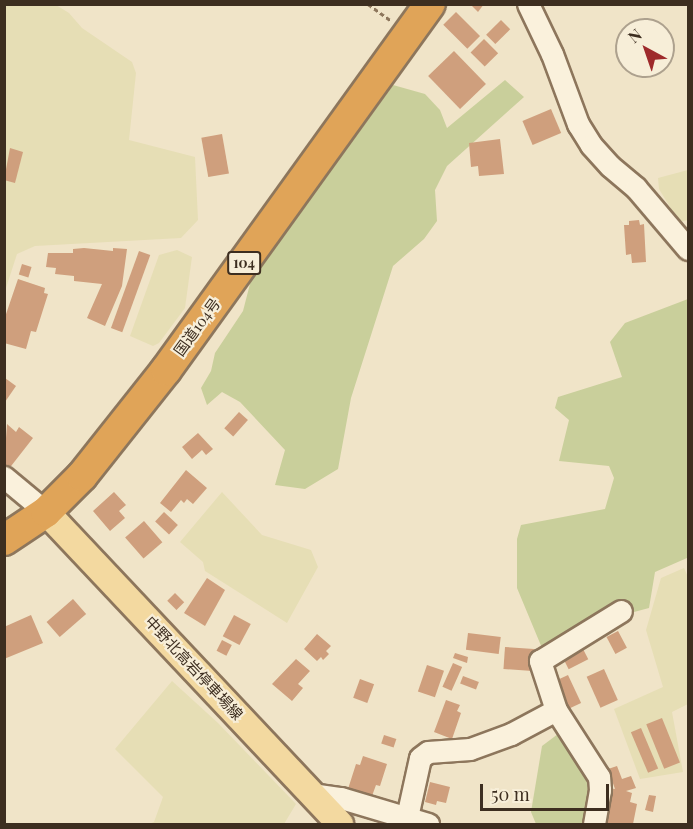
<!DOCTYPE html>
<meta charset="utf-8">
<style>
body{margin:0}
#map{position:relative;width:693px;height:829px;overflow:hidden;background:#f0e4c8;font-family:"Playfair Display","Noto Sans JP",serif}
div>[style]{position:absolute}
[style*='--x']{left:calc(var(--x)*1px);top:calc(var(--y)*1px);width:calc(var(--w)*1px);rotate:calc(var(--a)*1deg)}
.farmland>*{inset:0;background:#e6deb5}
.green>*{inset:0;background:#c9cf9b}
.building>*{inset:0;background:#cf9f7d;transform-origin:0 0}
.path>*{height:3px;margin-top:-1.5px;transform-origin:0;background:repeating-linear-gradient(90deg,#8d765c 0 4.5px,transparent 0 7.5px)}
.roads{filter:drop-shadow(2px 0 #8d765c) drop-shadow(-2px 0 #8d765c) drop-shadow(0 2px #8d765c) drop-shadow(0 -2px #8d765c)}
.minor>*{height:21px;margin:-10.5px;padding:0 10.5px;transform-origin:10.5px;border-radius:10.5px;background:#faf1dc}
.major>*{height:26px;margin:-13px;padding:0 13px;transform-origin:13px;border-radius:13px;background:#f3d9a0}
.highway>*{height:30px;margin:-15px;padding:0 15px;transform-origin:15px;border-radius:15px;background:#e0a458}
span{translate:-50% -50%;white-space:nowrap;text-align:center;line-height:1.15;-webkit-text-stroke:4.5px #f7eed8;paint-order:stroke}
.shield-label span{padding:2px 4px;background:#f7eed8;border:2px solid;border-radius:4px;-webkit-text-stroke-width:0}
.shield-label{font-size:14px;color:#3d2e20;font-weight:700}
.street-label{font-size:15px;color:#3d2e20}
.frame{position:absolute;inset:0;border:6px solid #3d2e20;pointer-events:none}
.north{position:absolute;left:615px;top:18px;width:60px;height:60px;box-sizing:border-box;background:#f7eed8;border:2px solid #ada18e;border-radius:50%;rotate:320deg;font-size:16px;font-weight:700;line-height:24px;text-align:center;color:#3d2e20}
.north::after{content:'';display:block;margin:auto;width:21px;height:27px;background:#9e2a2b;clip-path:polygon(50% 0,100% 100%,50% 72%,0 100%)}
.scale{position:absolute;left:480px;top:784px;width:129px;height:27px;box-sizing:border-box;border:3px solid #3d2e20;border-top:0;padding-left:8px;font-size:18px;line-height:21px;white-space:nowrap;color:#3d2e20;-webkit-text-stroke:4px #f7eed8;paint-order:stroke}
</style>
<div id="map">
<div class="farmland">
<div style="clip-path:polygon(5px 5px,56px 5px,69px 13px,82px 28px,132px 62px,136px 73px,129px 140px,195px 157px,198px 220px,181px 238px,35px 246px,17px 254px,5px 291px)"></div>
<div style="clip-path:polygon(688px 170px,688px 220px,679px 222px,659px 189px,658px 178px)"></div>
<div style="clip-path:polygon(177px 250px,192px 257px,185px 308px,159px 343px,153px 346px,130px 336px,159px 255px)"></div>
<div style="clip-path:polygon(222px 492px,262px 535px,311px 550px,318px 567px,287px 623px,205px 571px,203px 562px,180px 542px)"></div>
<div style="clip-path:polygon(684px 568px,688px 577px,688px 704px,672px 712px,683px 772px,640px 779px,614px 709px,663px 687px,646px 630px,661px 578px)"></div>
<div style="clip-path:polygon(172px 681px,218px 723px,296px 804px,284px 824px,149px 824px,154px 822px,163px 797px,115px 749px)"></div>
</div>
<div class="green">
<div style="clip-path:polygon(505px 80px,524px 97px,447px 166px,435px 190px,437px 221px,424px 239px,393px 266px,351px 398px,338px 469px,305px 489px,275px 485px,285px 450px,240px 402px,222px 392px,207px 405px,201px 388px,211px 371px,215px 353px,243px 311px,251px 280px,393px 85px,425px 94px,440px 110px,447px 128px)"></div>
<div style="clip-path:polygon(688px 299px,688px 560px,687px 558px,655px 572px,649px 608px,634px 612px,618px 601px,542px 648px,517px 588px,517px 539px,521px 525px,605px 509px,614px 478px,609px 466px,559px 461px,569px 420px,555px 408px,558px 397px,622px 377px,610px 342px,625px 323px)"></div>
<div style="clip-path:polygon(562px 731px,595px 784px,588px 824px,536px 824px,531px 812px,542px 746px)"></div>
</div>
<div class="building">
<div style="clip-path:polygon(470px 4px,484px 4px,478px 12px)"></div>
<div style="left:456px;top:12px;width:34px;height:18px;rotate:45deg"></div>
<div style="left:501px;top:20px;width:13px;height:21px;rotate:45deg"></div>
<div style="left:484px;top:39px;width:20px;height:19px;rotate:45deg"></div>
<div style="left:454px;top:51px;width:46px;height:36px;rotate:46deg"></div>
<div style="left:551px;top:109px;width:26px;height:31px;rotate:67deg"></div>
<div style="left:222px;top:134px;width:40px;height:21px;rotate:80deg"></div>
<div style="clip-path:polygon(500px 139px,504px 174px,479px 176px,478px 166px,471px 167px,469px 143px)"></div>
<div style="clip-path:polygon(10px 148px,23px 152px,15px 183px,4px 180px)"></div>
<div style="clip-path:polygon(639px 220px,640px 225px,644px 224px,646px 262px,632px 263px,631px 254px,626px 255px,624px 225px,629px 225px,629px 221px)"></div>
<div style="clip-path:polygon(84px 248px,113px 251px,113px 248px,127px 249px,122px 286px,105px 326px,87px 318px,102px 284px,74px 281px,74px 276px,55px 274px,56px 268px,46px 267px,48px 253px,73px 253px,73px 249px)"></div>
<div style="left:139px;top:251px;width:12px;height:82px;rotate:20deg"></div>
<div style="left:22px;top:264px;width:10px;height:11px;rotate:17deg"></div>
<div style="clip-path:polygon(18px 279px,45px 288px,44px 293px,48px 294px,36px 332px,31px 331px,26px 349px,4px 343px,4px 320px)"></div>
<div style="clip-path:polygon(5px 378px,16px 386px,5px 402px)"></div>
<div style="left:239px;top:412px;width:12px;height:22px;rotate:42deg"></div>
<div style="clip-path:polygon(7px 424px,16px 432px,19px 427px,33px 438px,8px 470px,4px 466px)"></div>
<div style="clip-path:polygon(198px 433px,213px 449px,206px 455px,202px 450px,192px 459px,182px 447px)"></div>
<div style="clip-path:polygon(186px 470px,207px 488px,193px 504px,187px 499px,184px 503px,181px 500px,171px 512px,160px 503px)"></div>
<div style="clip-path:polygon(114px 492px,126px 505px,119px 511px,125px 518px,110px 531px,93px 511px)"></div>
<div style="left:164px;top:512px;width:19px;height:13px;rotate:43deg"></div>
<div style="left:144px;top:521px;width:28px;height:25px;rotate:49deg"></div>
<div style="clip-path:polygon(207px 578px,225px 590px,205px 626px,184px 613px)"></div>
<div style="left:175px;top:593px;width:13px;height:11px;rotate:45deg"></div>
<div style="left:73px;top:599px;width:20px;height:35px;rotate:49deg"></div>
<div style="clip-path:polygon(31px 615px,43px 643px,4px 659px,4px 627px)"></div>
<div style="left:234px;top:615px;width:19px;height:24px;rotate:28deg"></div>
<div style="left:618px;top:631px;width:19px;height:13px;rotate:62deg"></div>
<div style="left:468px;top:633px;width:33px;height:17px;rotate:7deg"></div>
<div style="clip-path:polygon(317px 634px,331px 646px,326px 651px,329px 654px,323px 660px,321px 657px,317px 661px,304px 649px)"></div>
<div style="left:222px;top:640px;width:11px;height:12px;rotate:27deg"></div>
<div style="left:581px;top:645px;width:16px;height:22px;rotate:63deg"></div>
<div style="left:505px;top:647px;width:29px;height:22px;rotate:4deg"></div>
<div style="clip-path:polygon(455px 653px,468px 657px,467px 663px,453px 658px)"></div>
<div style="clip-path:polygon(296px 659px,310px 671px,298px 684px,303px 688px,292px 701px,272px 684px)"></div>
<div style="left:453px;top:663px;width:10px;height:26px;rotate:24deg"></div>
<div style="left:427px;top:665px;width:18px;height:28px;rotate:19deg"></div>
<div style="left:604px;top:669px;width:34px;height:19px;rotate:66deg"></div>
<div style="left:568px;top:675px;width:31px;height:16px;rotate:65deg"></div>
<div style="left:463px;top:676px;width:17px;height:8px;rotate:21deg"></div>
<div style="left:360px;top:679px;width:15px;height:20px;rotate:20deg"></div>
<div style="clip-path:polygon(446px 700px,460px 705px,457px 711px,461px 713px,452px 739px,434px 732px)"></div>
<div style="left:662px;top:718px;width:48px;height:17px;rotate:68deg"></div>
<div style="left:641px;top:728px;width:44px;height:11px;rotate:67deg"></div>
<div style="left:384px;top:735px;width:13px;height:9px;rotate:18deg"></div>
<div style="clip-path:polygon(363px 756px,387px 764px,380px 786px,376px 785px,372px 796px,348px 789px,356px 764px,360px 765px)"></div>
<div style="clip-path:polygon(617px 766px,622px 779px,631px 776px,636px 788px,626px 791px,632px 793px,630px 802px,637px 804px,633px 824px,602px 824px,609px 788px,615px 789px,608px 769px)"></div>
<div style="clip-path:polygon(430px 782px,450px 787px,446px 803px,437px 801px,436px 805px,425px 802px)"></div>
<div style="clip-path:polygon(649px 795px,656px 796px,653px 812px,645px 810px)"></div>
</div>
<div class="path">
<div style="--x:368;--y:4;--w:29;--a:36"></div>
</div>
<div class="roads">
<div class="minor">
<div style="--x:528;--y:4;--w:55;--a:64.4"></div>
<div style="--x:552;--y:54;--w:75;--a:69.6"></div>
<div style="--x:578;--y:124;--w:25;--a:58"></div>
<div style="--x:591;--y:145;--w:28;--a:48"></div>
<div style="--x:610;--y:166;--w:34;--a:40"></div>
<div style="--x:636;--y:188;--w:80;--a:49.6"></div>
<div style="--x:4;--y:477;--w:55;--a:39.8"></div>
<div style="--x:311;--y:794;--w:30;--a:8"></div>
<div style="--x:341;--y:798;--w:91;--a:16.6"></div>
<div style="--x:407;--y:817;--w:60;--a:-77.6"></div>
<div style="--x:420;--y:758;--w:10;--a:-37"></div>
<div style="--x:428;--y:752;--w:42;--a:-4.1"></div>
<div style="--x:470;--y:749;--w:44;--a:-20.1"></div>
<div style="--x:511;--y:734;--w:51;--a:-28.1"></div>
<div style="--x:594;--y:824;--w:35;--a:-80"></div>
<div style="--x:600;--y:790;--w:13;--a:-94"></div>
<div style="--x:599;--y:777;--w:80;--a:-122.7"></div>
<div style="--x:556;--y:710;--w:52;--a:-108.1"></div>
<div style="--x:540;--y:661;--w:95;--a:-31.7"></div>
</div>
<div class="major">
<div style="--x:46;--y:512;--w:429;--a:46.7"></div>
</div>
<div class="highway">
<div style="--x:4;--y:540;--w:50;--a:-33.7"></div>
<div style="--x:46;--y:512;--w:51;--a:-45"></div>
<div style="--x:82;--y:476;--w:135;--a:-51.6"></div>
<div style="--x:166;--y:370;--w:451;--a:-54.2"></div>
</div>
</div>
<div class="shield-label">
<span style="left:244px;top:263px">104</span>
</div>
<div class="street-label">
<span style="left:197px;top:327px;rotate:-54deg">国道104号</span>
<span style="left:194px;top:668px;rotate:47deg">中野北高岩停車場線</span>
</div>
<div class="frame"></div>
<div class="north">N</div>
<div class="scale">50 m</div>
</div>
